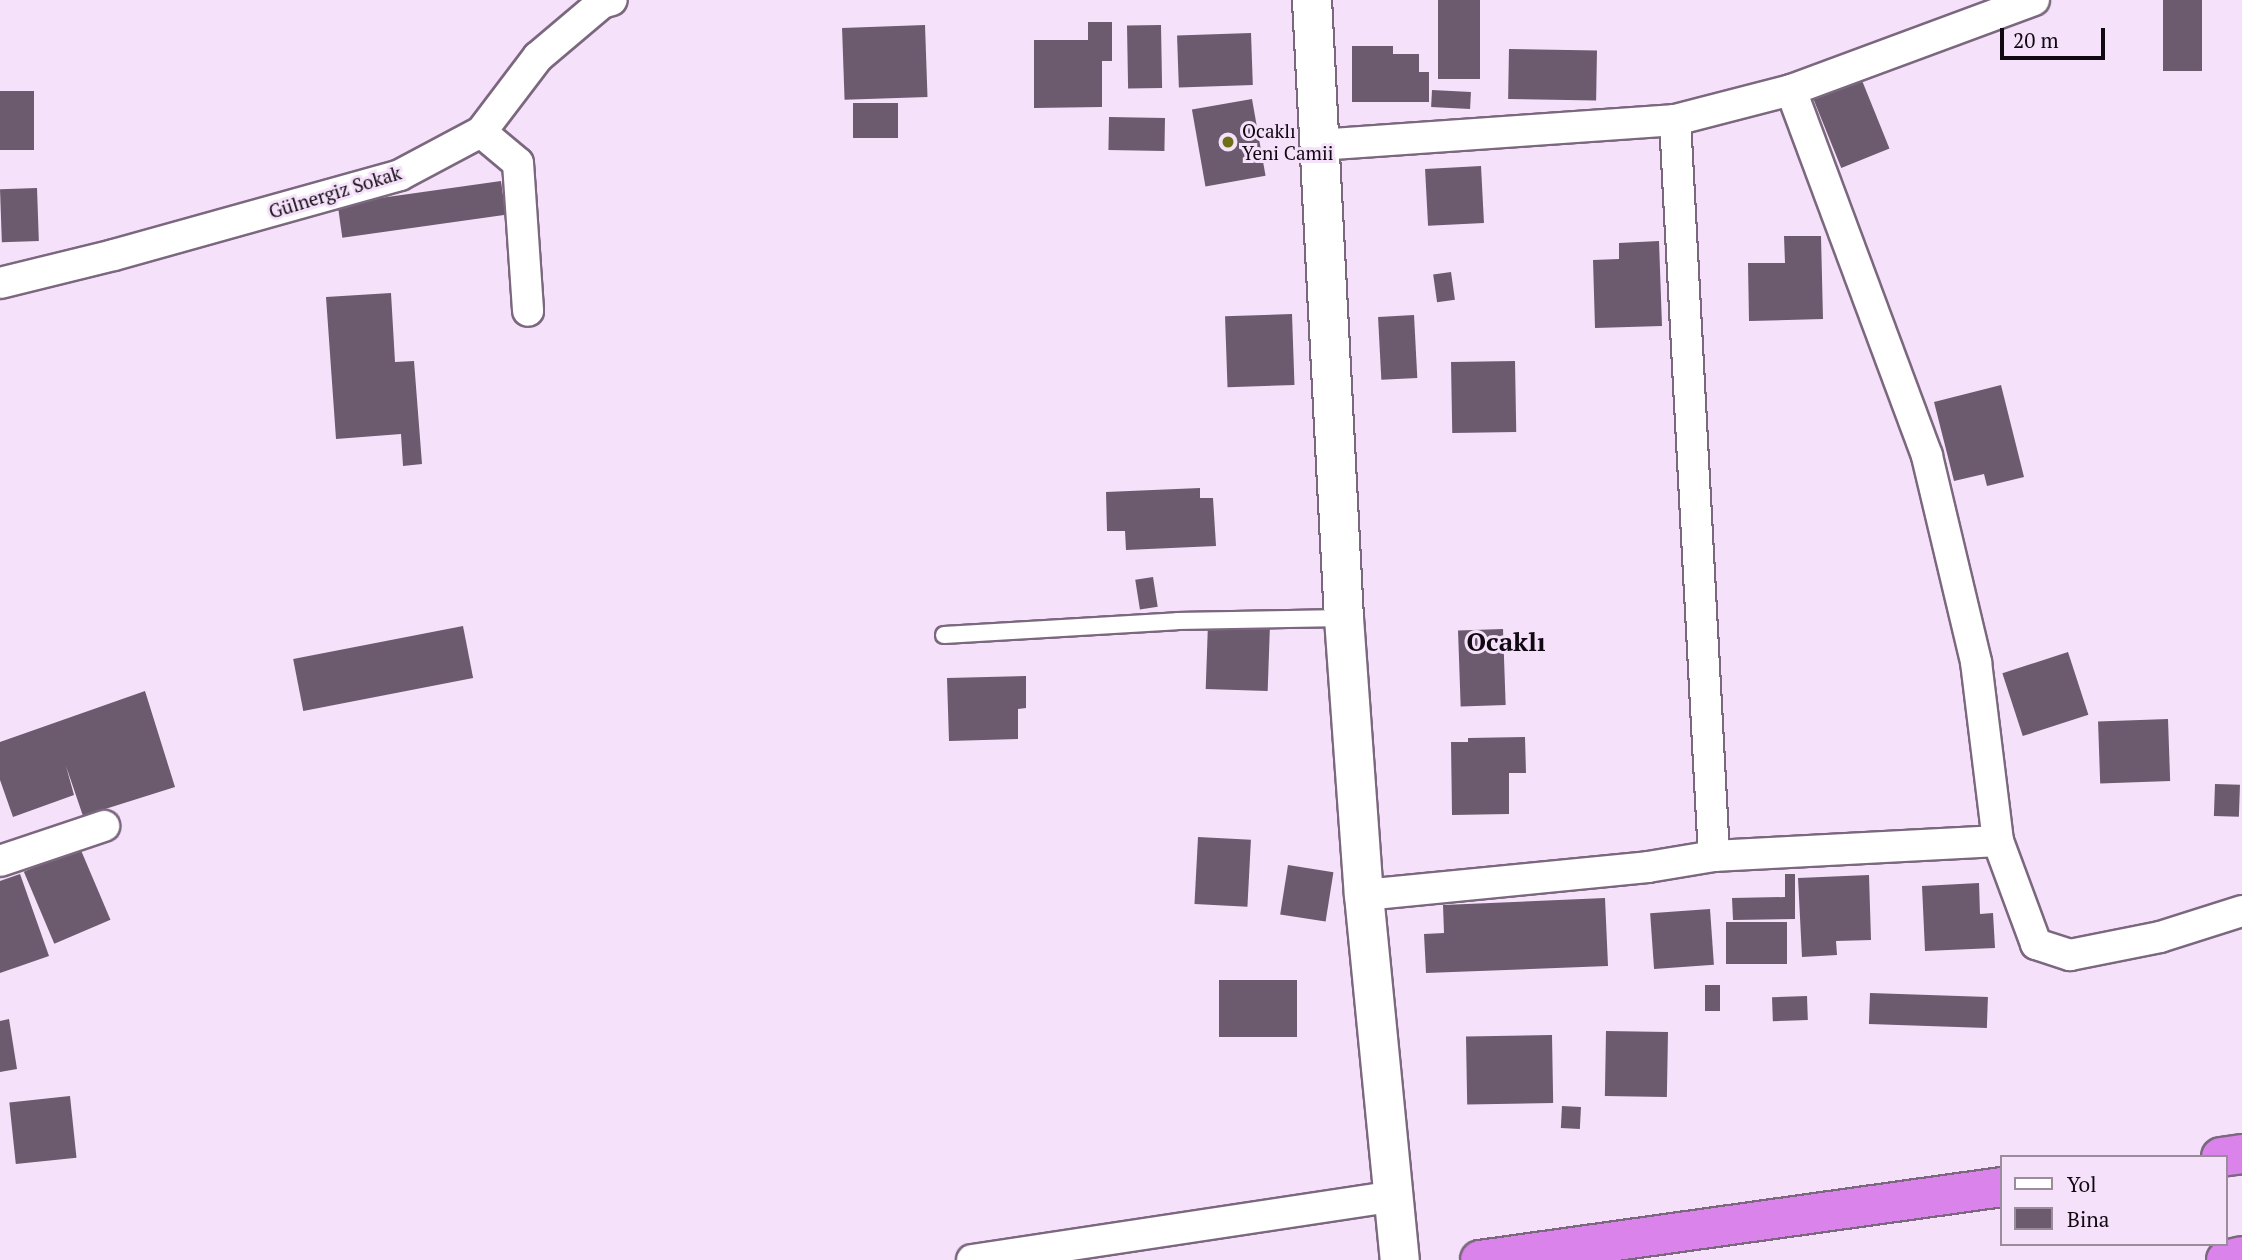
<!DOCTYPE html>
<meta charset="utf-8">
<style>
body{margin:0}
#map{position:relative;width:2242px;height:1260px;overflow:hidden;background:#f6e1fa;font-family:"PT Serif",serif}
div>[style]{position:absolute}
[style*='--x']{left:calc(var(--x)*1px);top:calc(var(--y)*1px);width:calc(var(--w)*1px);rotate:calc(var(--a)*1deg)}
.building>*{inset:0;background:#6c5a6f;transform-origin:0 0}
.roads{filter:drop-shadow(2px 0 #7b687e) drop-shadow(-2px 0 #7b687e) drop-shadow(0 2px #7b687e) drop-shadow(0 -2px #7b687e)}
.service>*{height:16px;margin:-8px;padding:0 8px;transform-origin:8px;border-radius:8px;background:#fff}
.minor>*{height:30px;margin:-15px;padding:0 15px;transform-origin:15px;border-radius:15px;background:#fff}
.secondary>*{height:38px;margin:-19px;padding:0 19px;transform-origin:19px;border-radius:19px;background:#fff}
.motorway>*{height:38px;margin:-19px;padding:0 19px;transform-origin:19px;border-radius:19px;background:#da83ea}
.dots>*{width:19px;height:19px;translate:-50% -50%;box-sizing:border-box;border:4px solid #f6e1fa;border-radius:50%}
span{translate:-50% -50%;white-space:nowrap;text-align:center;line-height:1.15;-webkit-text-stroke:6px #f6e1fa;paint-order:stroke}
.poi-label{font-size:19px;color:#100911}
.left{translate:0 -50%;text-align:left}
.street-label{font-size:19px;color:#100911}
.district-label{font-size:26px;color:#100911;font-weight:700}
.legend{position:absolute;left:2000px;top:1155px;width:228px;height:91px;box-sizing:border-box;background:#f6e1fa;border:2px solid #9a8b9d;margin:0;padding:9px 12px;list-style:none;font-size:21px;color:#100911}
.legend li{display:flex;align-items:center;gap:14px;height:35px}
.legend b{width:35px;border:2px solid #9a8b9d}
.scale{position:absolute;left:2000px;top:28px;width:105px;height:32px;box-sizing:border-box;border:4px solid #100911;border-top:0;padding-left:9px;font-size:21px;line-height:24px;white-space:nowrap;color:#100911;-webkit-text-stroke:5px #f6e1fa;paint-order:stroke}
</style>
<div id="map">
<div class="building">
<div style="left:1438px;top:0;width:42px;height:79px"></div>
<div style="left:2163px;top:0;width:39px;height:71px"></div>
<div style="clip-path:polygon(1088px 22px,1112px 22px,1112px 61px,1102px 61px,1102px 107px,1034px 108px,1034px 40px,1088px 40px)"></div>
<div style="left:925px;top:25px;width:72px;height:83px;rotate:88deg"></div>
<div style="left:1161px;top:25px;width:63px;height:34px;rotate:89deg"></div>
<div style="left:1251px;top:33px;width:52px;height:74px;rotate:88deg"></div>
<div style="clip-path:polygon(1352px 46px,1393px 46px,1393px 54px,1419px 54px,1419px 72px,1429px 72px,1429px 102px,1352px 102px)"></div>
<div style="left:1509px;top:49px;width:88px;height:50px;rotate:1deg"></div>
<div style="left:1861px;top:78px;width:76px;height:52px;rotate:68deg"></div>
<div style="left:1432px;top:90px;width:39px;height:17px;rotate:3deg"></div>
<div style="left:0;top:91px;width:34px;height:59px"></div>
<div style="left:1252px;top:99px;width:78px;height:61px;rotate:80deg"></div>
<div style="left:853px;top:103px;width:45px;height:35px"></div>
<div style="left:1109px;top:117px;width:56px;height:33px;rotate:1deg"></div>
<div style="left:1481px;top:166px;width:57px;height:56px;rotate:87deg"></div>
<div style="left:501px;top:181px;width:34px;height:165px;rotate:82deg"></div>
<div style="left:37px;top:188px;width:53px;height:37px;rotate:88deg"></div>
<div style="clip-path:polygon(1784px 236px,1821px 236px,1823px 319px,1749px 321px,1748px 263px,1785px 263px)"></div>
<div style="clip-path:polygon(1659px 241px,1662px 326px,1595px 328px,1593px 260px,1619px 259px,1619px 243px)"></div>
<div style="left:1451px;top:272px;width:28px;height:18px;rotate:82deg"></div>
<div style="clip-path:polygon(391px 293px,395px 362px,414px 361px,422px 464px,403px 466px,401px 434px,336px 439px,326px 297px)"></div>
<div style="left:1292px;top:314px;width:71px;height:67px;rotate:88deg"></div>
<div style="left:1414px;top:315px;width:63px;height:36px;rotate:87deg"></div>
<div style="left:1515px;top:361px;width:71px;height:64px;rotate:89deg"></div>
<div style="clip-path:polygon(2001px 385px,2024px 477px,1987px 486px,1984px 474px,1954px 481px,1934px 402px)"></div>
<div style="clip-path:polygon(1200px 488px,1200px 498px,1213px 498px,1216px 546px,1126px 550px,1125px 531px,1107px 531px,1106px 492px)"></div>
<div style="left:1153px;top:577px;width:30px;height:18px;rotate:81deg"></div>
<div style="left:1208px;top:623px;width:62px;height:66px;rotate:2deg"></div>
<div style="left:463px;top:626px;width:53px;height:173px;rotate:79deg"></div>
<div style="left:1503px;top:629px;width:76px;height:45px;rotate:88deg"></div>
<div style="left:2068px;top:652px;width:66px;height:69px;rotate:72deg"></div>
<div style="clip-path:polygon(1026px 676px,1026px 708px,1018px 709px,1018px 739px,949px 741px,947px 678px)"></div>
<div style="clip-path:polygon(145px 691px,175px 787px,83px 816px,66px 766px,74px 795px,13px 817px,0 780px,0 742px)"></div>
<div style="left:2168px;top:719px;width:62px;height:70px;rotate:88deg"></div>
<div style="clip-path:polygon(1525px 737px,1526px 773px,1509px 773px,1509px 814px,1452px 815px,1451px 742px,1468px 742px,1468px 738px)"></div>
<div style="left:2215px;top:784px;width:25px;height:32px;rotate:2deg"></div>
<div style="left:1198px;top:837px;width:53px;height:67px;rotate:3deg"></div>
<div style="left:80px;top:848px;width:78px;height:61px;rotate:67deg"></div>
<div style="left:1288px;top:865px;width:46px;height:50px;rotate:9deg"></div>
<div style="clip-path:polygon(20px 874px,49px 956px,0 973px,0 881px)"></div>
<div style="clip-path:polygon(1785px 874px,1795px 874px,1795px 919px,1733px 920px,1732px 898px,1785px 897px)"></div>
<div style="clip-path:polygon(1869px 875px,1871px 940px,1836px 941px,1837px 955px,1802px 957px,1798px 878px)"></div>
<div style="clip-path:polygon(1979px 883px,1980px 914px,1993px 913px,1995px 948px,1925px 951px,1922px 886px)"></div>
<div style="clip-path:polygon(1605px 898px,1608px 966px,1426px 973px,1424px 934px,1444px 933px,1443px 905px)"></div>
<div style="left:1710px;top:909px;width:56px;height:60px;rotate:86deg"></div>
<div style="left:1726px;top:922px;width:61px;height:42px"></div>
<div style="left:1297px;top:980px;width:57px;height:78px;rotate:90deg"></div>
<div style="left:1705px;top:985px;width:15px;height:26px"></div>
<div style="left:1870px;top:993px;width:118px;height:31px;rotate:2deg"></div>
<div style="left:1807px;top:996px;width:24px;height:35px;rotate:88deg"></div>
<div style="clip-path:polygon(9px 1019px,17px 1069px,0 1072px,0 1021px)"></div>
<div style="left:1606px;top:1031px;width:62px;height:65px;rotate:1deg"></div>
<div style="left:1552px;top:1035px;width:68px;height:86px;rotate:89deg"></div>
<div style="left:70px;top:1096px;width:62px;height:61px;rotate:84deg"></div>
<div style="left:1562px;top:1106px;width:19px;height:22px;rotate:3deg"></div>
</div>
<div class="roads">
<div class="service">
<div style="--x:944;--y:635;--w:233;--a:-3.4"></div>
<div style="--x:1177;--y:621;--w:167;--a:-1"></div>
</div>
<div class="minor">
<div style="--x:1791;--y:90;--w:390;--a:69.6"></div>
<div style="--x:1927;--y:456;--w:212;--a:76.6"></div>
<div style="--x:1976;--y:662;--w:180;--a:83"></div>
<div style="--x:1998;--y:841;--w:110;--a:69.7"></div>
<div style="--x:2036;--y:944;--w:36;--a:18"></div>
<div style="--x:2070;--y:955;--w:92;--a:-11.3"></div>
<div style="--x:2160;--y:937;--w:86;--a:-17.6"></div>
<div style="--x:1675;--y:120;--w:737;--a:86.97"></div>
<div style="--x:481;--y:132;--w:48;--a:40"></div>
<div style="--x:518;--y:163;--w:148;--a:86.1"></div>
<div style="--x:1319;--y:145;--w:357;--a:-4"></div>
<div style="--x:1675;--y:120;--w:120;--a:-14.5"></div>
<div style="--x:1791;--y:90;--w:259;--a:-20.3"></div>
<div style="--x:0;--y:283;--w:117;--a:-13.8"></div>
<div style="--x:114;--y:255;--w:297;--a:-15.6"></div>
<div style="--x:400;--y:175;--w:92;--a:-28"></div>
<div style="--x:481;--y:132;--w:94;--a:-52.8"></div>
<div style="--x:538;--y:57;--w:84;--a:-40.2"></div>
<div style="--x:602;--y:3;--w:10;--a:-17"></div>
<div style="--x:0;--y:861;--w:110;--a:-18.6"></div>
<div style="--x:1364;--y:895;--w:285;--a:-5.6"></div>
<div style="--x:1648;--y:867;--w:67;--a:-9.5"></div>
<div style="--x:1714;--y:856;--w:284;--a:-3"></div>
<div style="--x:972;--y:1260;--w:426;--a:-8.6"></div>
</div>
<div class="secondary">
<div style="--x:1312;--y:0;--w:619;--a:87.04"></div>
<div style="--x:1344;--y:618;--w:278;--a:85.9"></div>
<div style="--x:1364;--y:895;--w:367;--a:84.4"></div>
</div>
<div class="motorway">
<div style="--x:2221;--y:1157;--w:21;--a:-8"></div>
<div style="--x:1480;--y:1260;--w:527;--a:-7.96"></div>
<div style="--x:2226;--y:1260;--w:16;--a:-14"></div>
</div>
</div>
<div class="dots">
<div style="left:1228px;top:142px;background:#6d7014"></div>
</div>
<div class="poi-label">
<span class="left" style="left:1242px;top:142px">Ocaklı<br>Yeni Camii</span>
</div>
<div class="street-label">
<span style="left:335px;top:192px;rotate:-17deg">Gülnergiz Sokak</span>
</div>
<div class="district-label">
<span style="left:1506px;top:642px">Ocaklı</span>
</div>
<ul class="legend">
<li><b style="height:9px;background:#fff"></b>Yol</li>
<li><b style="height:19px;background:#6c5a6f"></b>Bina</li>
</ul>
<div class="scale">20 m</div>
</div>
